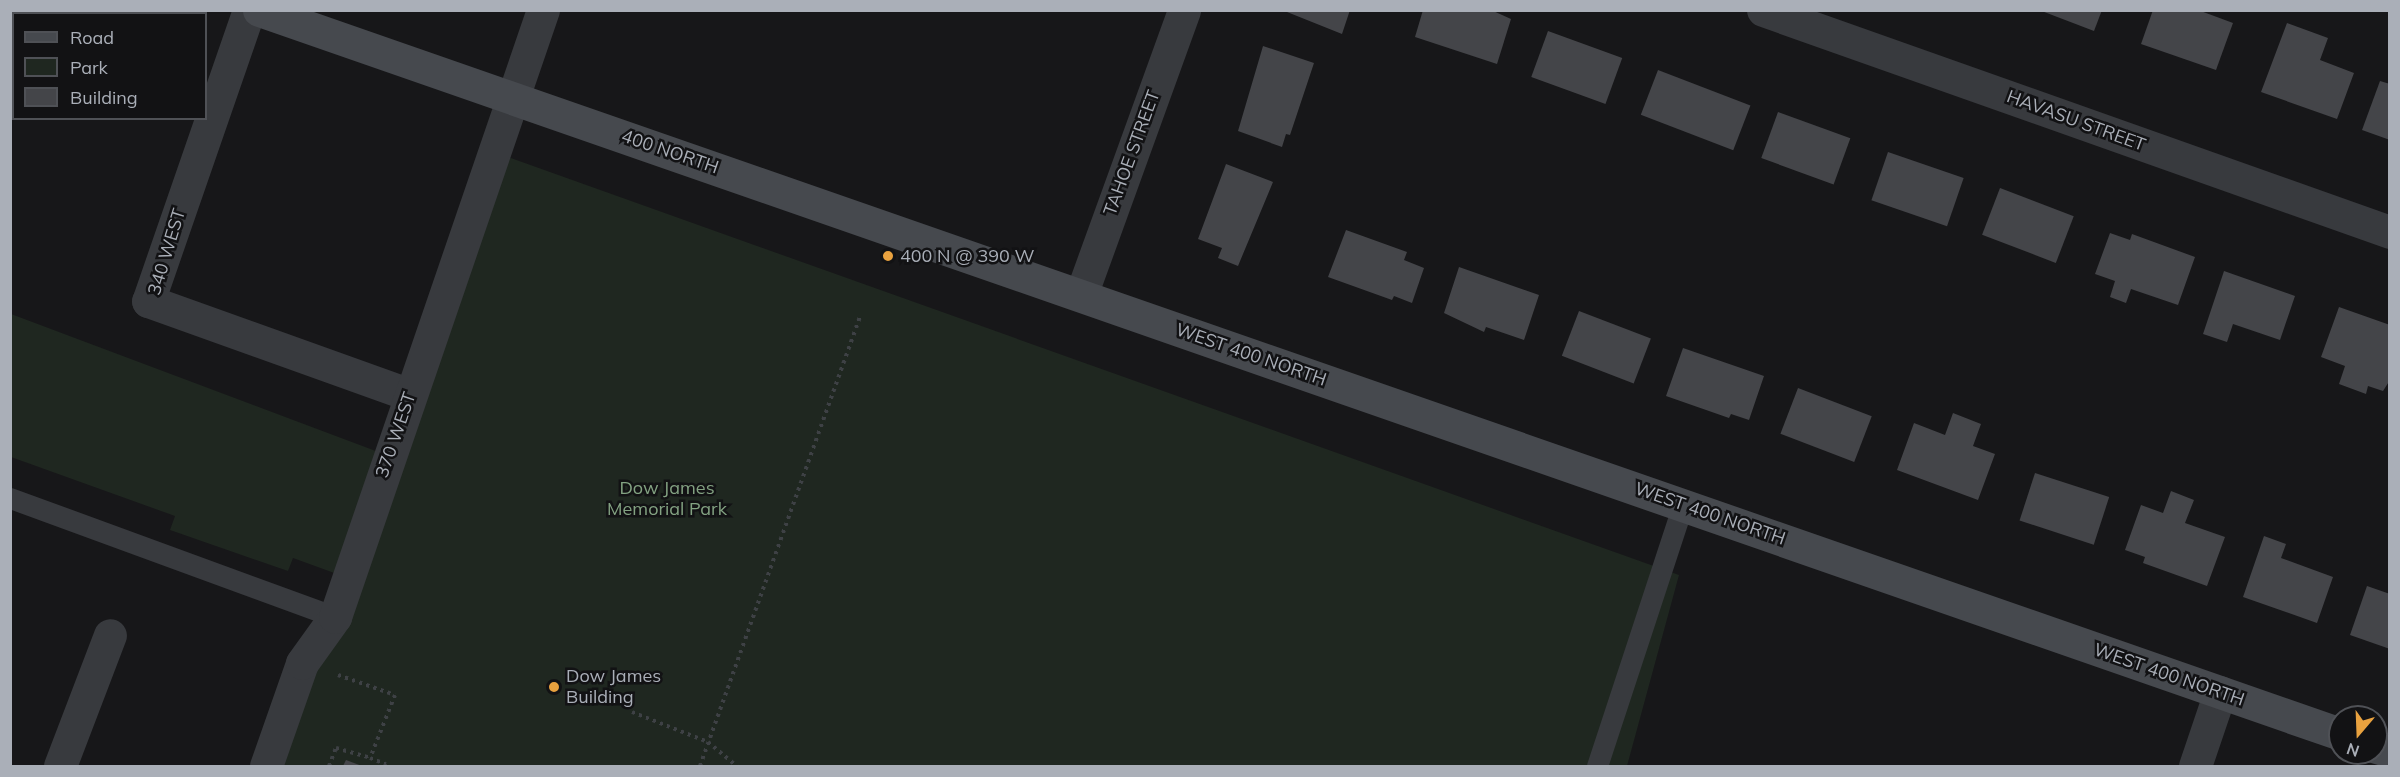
<!DOCTYPE html>
<style>
body{margin:0}
#map{position:relative;width:2400px;height:777px;overflow:hidden;background:#171719;font-family:Mulish,sans-serif}
div>[style]{position:absolute}
[style*='--x']{left:calc(var(--x)*1px);top:calc(var(--y)*1px);width:calc(var(--w)*1px);rotate:calc(var(--a)*1deg)}
.green>*{inset:0;background:#1f2720}
.building>*{inset:0;background:#444549;transform-origin:0 0}
.path>*{height:4px;margin-top:-2px;transform-origin:0;background:repeating-linear-gradient(90deg,#3e4145 0 3px,transparent 0 7.5px)}
.lane>*{height:21px;margin:-10.5px;padding:0 10.5px;transform-origin:10.5px;border-radius:10.5px;background:#383a3e}
.street>*{height:33px;margin:-16.5px;padding:0 16.5px;transform-origin:16.5px;border-radius:16.5px;background:#383a3e}
.secondary>*{height:33px;margin:-16.5px;padding:0 16.5px;transform-origin:16.5px;border-radius:16.5px;background:#46494e}
.dots>*{width:16px;height:16px;translate:-50% -50%;box-sizing:border-box;border:3px solid #121214;border-radius:50%}
span{translate:-50% -50%;white-space:nowrap;text-align:center;line-height:1.15;-webkit-text-stroke:5px #121214;paint-order:stroke}
.street-label{font-size:18px;color:#aaafb8}
.poi-label{font-size:18px;color:#aaafb8}
.left{translate:0 -50%;text-align:left}
.park-label{font-size:18px;color:#83a282}
.frame{position:absolute;inset:0;border:12px solid #aaafb8;pointer-events:none}
.legend{position:absolute;left:12px;top:12px;width:195px;height:108px;box-sizing:border-box;background:#121214;border:2px solid #4f5156;margin:0;padding:8px 10px;list-style:none;font-size:18px;color:#aaafb8}
.legend li{display:flex;align-items:center;gap:12px;height:30px}
.legend b{width:30px;border:2px solid #4f5156}
.north{position:absolute;left:2328px;top:705px;width:60px;height:60px;box-sizing:border-box;background:#121214;border:2px solid #4f5156;border-radius:50%;rotate:199deg;font-size:16px;font-weight:700;line-height:24px;text-align:center;color:#aaafb8}
.north::after{content:'';display:block;margin:auto;width:21px;height:27px;background:#e9a23f;clip-path:polygon(50% 0,100% 100%,50% 72%,0 100%)}
</style>
<div id="map">
<div class="green">
<div style="clip-path:polygon(505px 156px,1679px 575px,1627px 766px,266px 766px,348px 578px,293px 558px,288px 571px,170px 530px,175px 516px,11px 457px,11px 314px,397px 459px)"></div>
</div>
<div class="building">
<div style="clip-path:polygon(1282px 10px,1350px 10px,1342px 34px)"></div>
<div style="clip-path:polygon(1423px 10px,1491px 10px,1511px 19px,1497px 64px,1415px 37px)"></div>
<div style="clip-path:polygon(2039px 10px,2102px 10px,2094px 31px)"></div>
<div style="clip-path:polygon(2153px 10px,2198px 10px,2233px 23px,2216px 70px,2141px 44px)"></div>
<div style="clip-path:polygon(2287px 23px,2328px 38px,2320px 60px,2354px 73px,2337px 119px,2261px 92px)"></div>
<div style="left:1548px;top:31px;width:79px;height:49px;rotate:20deg"></div>
<div style="clip-path:polygon(1263px 46px,1314px 63px,1290px 135px,1286px 134px,1282px 147px,1238px 131px)"></div>
<div style="left:1658px;top:70px;width:99px;height:48px;rotate:21deg"></div>
<div style="clip-path:polygon(2380px 81px,2390px 84px,2390px 140px,2362px 130px)"></div>
<div style="left:1778px;top:112px;width:77px;height:49px;rotate:20deg"></div>
<div style="left:1888px;top:152px;width:80px;height:51px;rotate:19deg"></div>
<div style="clip-path:polygon(1226px 164px,1273px 182px,1238px 266px,1218px 258px,1222px 248px,1198px 239px)"></div>
<div style="left:2000px;top:188px;width:79px;height:50px;rotate:21deg"></div>
<div style="clip-path:polygon(1346px 230px,1407px 252px,1404px 260px,1424px 268px,1412px 303px,1394px 296px,1392px 300px,1328px 277px)"></div>
<div style="clip-path:polygon(2110px 233px,2130px 240px,2132px 234px,2195px 257px,2178px 305px,2131px 289px,2126px 303px,2110px 297px,2115px 281px,2095px 274px)"></div>
<div style="clip-path:polygon(1459px 267px,1539px 295px,1524px 340px,1486px 327px,1484px 332px,1444px 313px)"></div>
<div style="clip-path:polygon(2224px 271px,2295px 296px,2280px 340px,2233px 324px,2227px 342px,2203px 334px)"></div>
<div style="clip-path:polygon(2339px 307px,2390px 325px,2390px 380px,2383px 391px,2368px 386px,2366px 394px,2339px 384px,2345px 366px,2321px 357px)"></div>
<div style="left:1579px;top:311px;width:77px;height:48px;rotate:21deg"></div>
<div style="clip-path:polygon(1683px 348px,1764px 376px,1749px 420px,1731px 414px,1729px 418px,1666px 396px)"></div>
<div style="left:1798px;top:388px;width:79px;height:49px;rotate:21deg"></div>
<div style="clip-path:polygon(1953px 413px,1981px 424px,1973px 446px,1995px 454px,1978px 500px,1897px 470px,1914px 423px,1945px 435px)"></div>
<div style="left:2035px;top:473px;width:78px;height:50px;rotate:18deg"></div>
<div style="clip-path:polygon(2171px 491px,2194px 500px,2185px 523px,2225px 537px,2207px 586px,2143px 563px,2145px 557px,2125px 550px,2141px 505px,2163px 513px)"></div>
<div style="clip-path:polygon(2264px 536px,2286px 544px,2281px 558px,2333px 577px,2317px 623px,2243px 597px)"></div>
<div style="clip-path:polygon(2367px 586px,2390px 594px,2390px 649px,2350px 635px)"></div>
<div style="clip-path:polygon(346px 760px,362px 766px,343px 766px)"></div>
</div>
<div class="path">
<div style="--x:338;--y:675;--w:60;--a:19.3"></div>
<div style="--x:395;--y:695;--w:68;--a:111.6"></div>
<div style="--x:370;--y:758;--w:17;--a:21"></div>
<div style="--x:386;--y:764;--w:2;--a:117"></div>
<div style="--x:632;--y:712;--w:82;--a:21.5"></div>
<div style="--x:708;--y:742;--w:38;--a:40"></div>
<div style="--x:329;--y:766;--w:19;--a:-69"></div>
<div style="--x:336;--y:748;--w:35;--a:16"></div>
<div style="--x:700;--y:766;--w:479;--a:-70.4"></div>
</div>
<div class="lane">
<div style="--x:10;--y:498;--w:346;--a:20.1"></div>
<div style="--x:1597;--y:766;--w:275;--a:-71.8"></div>
</div>
<div class="street">
<div style="--x:249;--y:10;--w:308;--a:109.1"></div>
<div style="--x:148;--y:301;--w:278;--a:19.7"></div>
<div style="--x:1763;--y:10;--w:665;--a:19.5"></div>
<div style="--x:1081;--y:295;--w:303;--a:-70.1"></div>
<div style="--x:60;--y:766;--w:140;--a:-69.1"></div>
<div style="--x:266;--y:766;--w:109;--a:-70.7"></div>
<div style="--x:302;--y:663;--w:57;--a:-54.3"></div>
<div style="--x:335;--y:617;--w:642;--a:-71.09"></div>
<div style="--x:2195;--y:766;--w:78;--a:-71.3"></div>
</div>
<div class="secondary">
<div style="--x:259;--y:10;--w:2203;--a:19.18"></div>
<div style="--x:2376;--y:747;--w:15;--a:16"></div>
</div>
<div class="dots">
<div style="left:888px;top:256px;background:#e9a23f"></div>
<div style="left:554px;top:687px;background:#e9a23f"></div>
</div>
<div class="street-label">
<span style="left:2076px;top:121px;rotate:20deg">HAVASU STREET</span>
<span style="left:670px;top:152px;rotate:19deg">400 NORTH</span>
<span style="left:1132px;top:153px;rotate:-70deg">TAHOE STREET</span>
<span style="left:167px;top:252px;rotate:-73deg">340 WEST</span>
<span style="left:1251px;top:355px;rotate:19deg">WEST 400 NORTH</span>
<span style="left:396px;top:435px;rotate:-71deg">370 WEST</span>
<span style="left:1710px;top:514px;rotate:19deg">WEST 400 NORTH</span>
<span style="left:2169px;top:675px;rotate:19deg">WEST 400 NORTH</span>
</div>
<div class="poi-label">
<span class="left" style="left:900px;top:256px">400 N @ 390 W</span>
<span class="left" style="left:566px;top:687px">Dow James<br>Building</span>
</div>
<div class="park-label">
<span style="left:667px;top:499px">Dow James<br>Memorial Park</span>
</div>
<div class="frame"></div>
<ul class="legend">
<li><b style="height:8px;background:#46494e"></b>Road</li>
<li><b style="height:16px;background:#1f2720"></b>Park</li>
<li><b style="height:16px;background:#444549"></b>Building</li>
</ul>
<div class="north">N</div>
</div>
